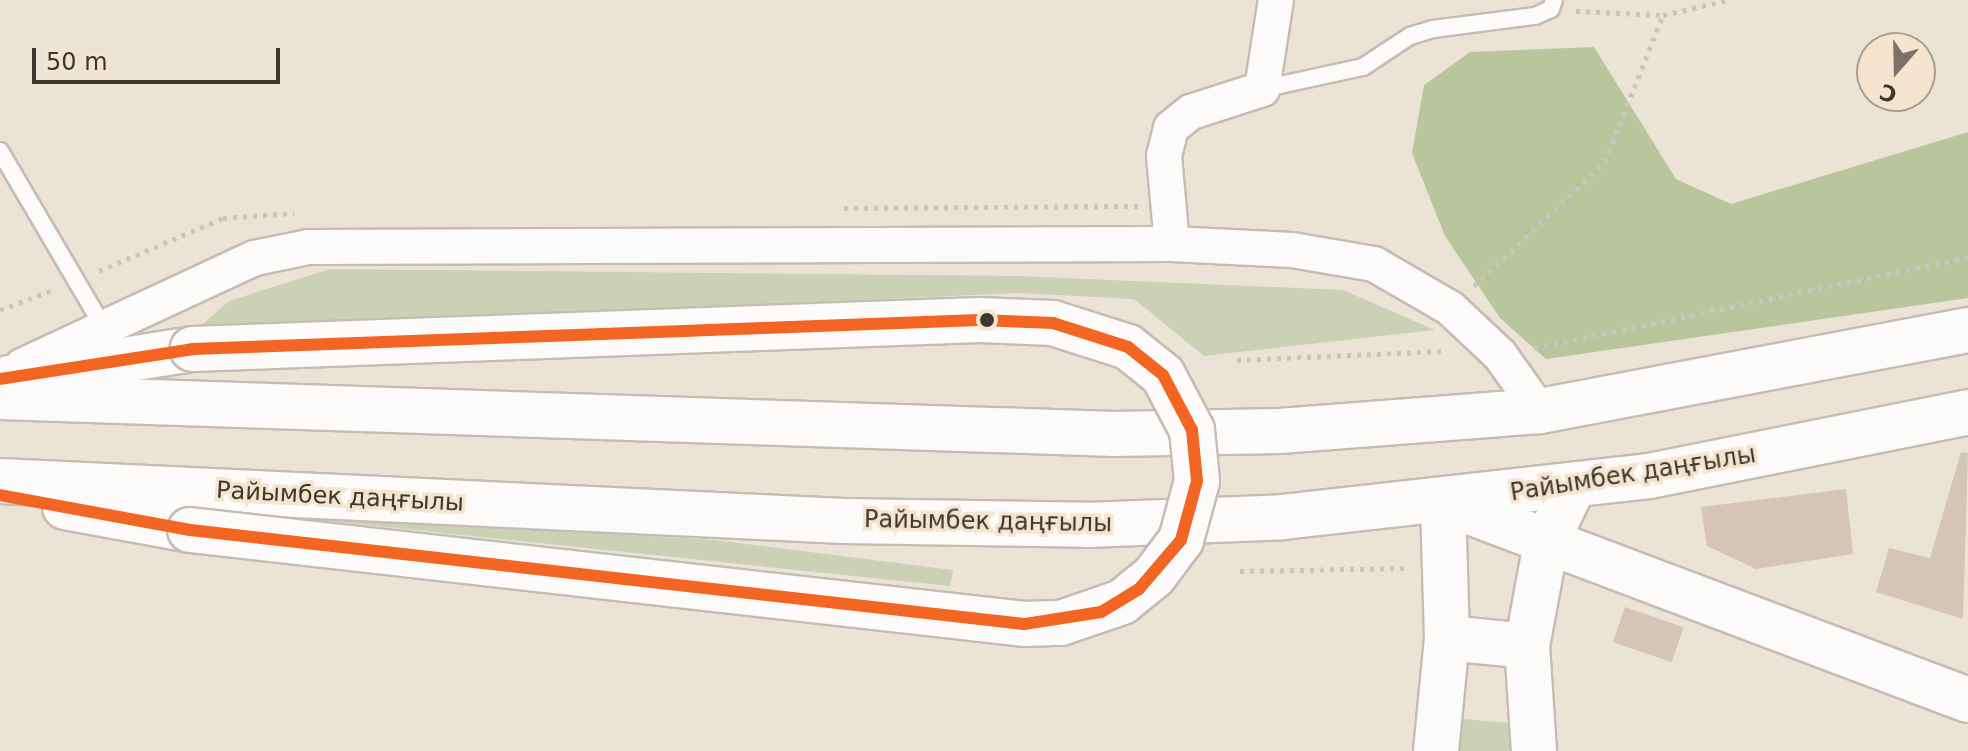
<!DOCTYPE html>
<meta charset="utf-8">
<style>
body{margin:0}
#map{position:relative;width:1968px;height:751px;overflow:hidden;background:#ece3d7;font-family:"DejaVu Sans",sans-serif}
div>[style]{position:absolute}
[style*='--x']{left:calc(var(--x)*1px);top:calc(var(--y)*1px);width:calc(var(--w)*1px);rotate:calc(var(--a)*1deg)}
.green>*{inset:0;background:#cad1b5}
.forest>*{inset:0;background:#b9c69c}
.building>*{inset:0;background:#d5c5b6;transform-origin:0 0}
.path>*{height:5px;margin-top:-2.5px;transform-origin:0;background:repeating-linear-gradient(90deg,#cac5c2 0 4px,transparent 0 10px)}
.roads{filter:drop-shadow(2px 0 #c4bdb4) drop-shadow(-2px 0 #c4bdb4) drop-shadow(0 2px #c4bdb4) drop-shadow(0 -2px #c4bdb4)}
.lane>*{height:16px;margin:-8px;padding:0 8px;transform-origin:8px;border-radius:8px;background:#fcfbf9}
.street>*{height:34px;margin:-17px;padding:0 17px;transform-origin:17px;border-radius:17px;background:#fcfbf9}
.secondary>*{height:44px;margin:-22px;padding:0 22px;transform-origin:22px;border-radius:22px;background:#fcfbf9}
.highway>*{height:44px;margin:-22px;padding:0 22px;transform-origin:22px;border-radius:22px;background:#fcfbf9}
.bridges{filter:drop-shadow(2px 0 #c4bdb4) drop-shadow(-2px 0 #c4bdb4) drop-shadow(0 2px #c4bdb4) drop-shadow(0 -2px #c4bdb4)}
.highway-bridge>*{height:44px;margin:-22px;padding:0 22px;transform-origin:22px;border-radius:22px;background:#fcfbf9}
.bus-1>*{height:12px;margin:-6px;padding:0 6px;transform-origin:6px;border-radius:6px;background:#f26522}
.dots>*{width:22px;height:22px;translate:-50% -50%;box-sizing:border-box;border:4px solid #f5e4ce;border-radius:50%}
span{translate:-50% -50%;white-space:nowrap;text-align:center;line-height:1.15;-webkit-text-stroke:7px #f5e4ce;paint-order:stroke}
.street-label{font-size:24px;color:#3e372f}
.north{position:absolute;left:1856px;top:32px;width:80px;height:80px;box-sizing:border-box;background:#f5e4ce;border:2px solid #ac9f8e;border-radius:50%;rotate:200deg;font-size:22px;font-weight:700;line-height:32px;text-align:center;color:#3e372f}
.north::after{content:'';display:block;margin:auto;width:28px;height:36px;background:#7b736a;clip-path:polygon(50% 0,100% 100%,50% 72%,0 100%)}
.scale{position:absolute;left:32px;top:48px;width:248px;height:36px;box-sizing:border-box;border:4px solid #3e372f;border-top:0;padding-left:10px;font-size:24px;line-height:28px;white-space:nowrap;color:#3e372f;-webkit-text-stroke:6px #f5e4ce;paint-order:stroke}
</style>
<div id="map">
<div class="green">
<div style="clip-path:polygon(330px 269px,1018px 276px,1343px 290px,1435px 330px,1204px 356px,1134px 299px,1018px 293px,195px 331px,229px 301px)"></div>
<div style="clip-path:polygon(241px 512px,715px 540px,953px 570px,950px 586px)"></div>
<div style="clip-path:polygon(1463px 719px,1518px 724px,1520px 751px,1460px 751px)"></div>
</div>
<div class="forest">
<div style="clip-path:polygon(1594px 47px,1676px 179px,1731px 204px,1968px 132px,1968px 298px,1546px 359px,1500px 318px,1445px 236px,1412px 153px,1424px 85px,1470px 52px)"></div>
</div>
<div class="building">
<div style="clip-path:polygon(1961px 452px,1968px 453px,1963px 619px,1876px 592px,1889px 548px,1930px 558px)"></div>
<div style="clip-path:polygon(1846px 489px,1853px 554px,1756px 569px,1707px 546px,1701px 507px)"></div>
<div style="left:1625px;top:607px;width:62px;height:37px;rotate:19deg"></div>
</div>
<div class="path">
<div style="--x:1576;--y:11;--w:87;--a:2.6"></div>
<div style="--x:844;--y:208;--w:294;--a:-0.4"></div>
<div style="--x:99;--y:271;--w:135;--a:-23.1"></div>
<div style="--x:223;--y:218;--w:71;--a:-4"></div>
<div style="--x:1474;--y:286;--w:180;--a:-43.4"></div>
<div style="--x:1605;--y:162;--w:158;--a:-68.5"></div>
<div style="--x:1663;--y:15;--w:67;--a:-13"></div>
<div style="--x:0;--y:310;--w:57;--a:-20.7"></div>
<div style="--x:1534;--y:348;--w:443;--a:-11.8"></div>
<div style="--x:1237;--y:360;--w:208;--a:-2.5"></div>
<div style="--x:1240;--y:571;--w:168;--a:-1"></div>
</div>
<div class="roads">
<div class="lane">
<div style="--x:1262;--y:89;--w:103;--a:-12.3"></div>
<div style="--x:1363;--y:67;--w:56;--a:-33.4"></div>
<div style="--x:1410;--y:36;--w:24;--a:-17"></div>
<div style="--x:1433;--y:29;--w:103;--a:-7.3"></div>
<div style="--x:1535;--y:16;--w:17;--a:-24"></div>
<div style="--x:1551;--y:9;--w:9;--a:-72"></div>
<div style="--x:0;--y:151;--w:205;--a:59.6"></div>
</div>
<div class="street">
<div style="--x:1172;--y:244;--w:88;--a:-95.2"></div>
<div style="--x:1164;--y:156;--w:29;--a:-76"></div>
<div style="--x:1171;--y:128;--w:26;--a:-39"></div>
<div style="--x:1191;--y:112;--w:75;--a:-17.9"></div>
<div style="--x:1262;--y:89;--w:90;--a:-81.1"></div>
<div style="--x:22;--y:366;--w:257;--a:-24.9"></div>
<div style="--x:255;--y:258;--w:54;--a:-11.7"></div>
<div style="--x:308;--y:247;--w:864;--a:-0.2"></div>
<div style="--x:1172;--y:244;--w:120;--a:2.9"></div>
<div style="--x:1292;--y:250;--w:83;--a:9.7"></div>
<div style="--x:1374;--y:264;--w:88;--a:30.1"></div>
<div style="--x:1450;--y:308;--w:69;--a:43.2"></div>
<div style="--x:1500;--y:355;--w:69;--a:54.5"></div>
</div>
<div class="secondary">
<div style="--x:1447;--y:638;--w:80;--a:5.7"></div>
<div style="--x:1436;--y:751;--w:114;--a:-84.4"></div>
<div style="--x:1447;--y:638;--w:136;--a:-91.7"></div>
<div style="--x:1443;--y:502;--w:561;--a:20.66"></div>
<div style="--x:1534;--y:751;--w:105;--a:-93.8"></div>
<div style="--x:1527;--y:646;--w:105;--a:-79.5"></div>
<div style="--x:1546;--y:543;--w:64;--a:-64.2"></div>
</div>
<div class="highway">
<div style="--x:9;--y:378;--w:186;--a:-9"></div>
<div style="--x:0;--y:397;--w:1115;--a:1.9"></div>
<div style="--x:1114;--y:434;--w:166;--a:-1"></div>
<div style="--x:1280;--y:431;--w:261;--a:-4.4"></div>
<div style="--x:1540;--y:411;--w:436;--a:-10.7"></div>
<div style="--x:0;--y:481;--w:845;--a:2.71"></div>
<div style="--x:844;--y:521;--w:244;--a:0.9"></div>
<div style="--x:1088;--y:525;--w:195;--a:-2.3"></div>
<div style="--x:1283;--y:517;--w:368;--a:-6.4"></div>
<div style="--x:1649;--y:476;--w:325;--a:-11.3"></div>
<div style="--x:65;--y:507;--w:127;--a:10.4"></div>
</div>
</div>
<div class="bridges">
<div class="highway-bridge">
<div style="--x:190;--y:530;--w:839;--a:6.43"></div>
<div style="--x:1024;--y:624;--w:37;--a:-2"></div>
<div style="--x:1061;--y:623;--w:65;--a:-19"></div>
<div style="--x:1122;--y:602;--w:41;--a:-39.1"></div>
<div style="--x:1154;--y:576;--w:45;--a:-53.1"></div>
<div style="--x:1181;--y:540;--w:61;--a:-74.8"></div>
<div style="--x:1197;--y:481;--w:51;--a:-95.6"></div>
<div style="--x:1192;--y:430;--w:62;--a:-117.8"></div>
<div style="--x:1163;--y:375;--w:45;--a:-141.3"></div>
<div style="--x:1128;--y:347;--w:79;--a:-162.3"></div>
<div style="--x:1053;--y:323;--w:74;--a:-177.7"></div>
<div style="--x:979;--y:320;--w:787;--a:177.89"></div>
</div>
</div>
<div class="bus-1">
<div style="--x:0;--y:379;--w:195;--a:-8.8"></div>
<div style="--x:193;--y:349;--w:787;--a:-2.11"></div>
<div style="--x:979;--y:320;--w:74;--a:2.3"></div>
<div style="--x:1053;--y:323;--w:79;--a:17.7"></div>
<div style="--x:1128;--y:347;--w:45;--a:38.7"></div>
<div style="--x:1163;--y:375;--w:62;--a:62.2"></div>
<div style="--x:1192;--y:430;--w:51;--a:84.4"></div>
<div style="--x:1197;--y:481;--w:61;--a:105.2"></div>
<div style="--x:1181;--y:540;--w:65;--a:130.6"></div>
<div style="--x:1139;--y:589;--w:44;--a:148.8"></div>
<div style="--x:1101;--y:612;--w:78;--a:171.1"></div>
<div style="--x:1024;--y:624;--w:839;--a:-173.57"></div>
<div style="--x:190;--y:530;--w:193;--a:-169.6"></div>
</div>
<div class="dots">
<div style="left:987px;top:320px;background:#3e372f"></div>
</div>
<div class="street-label">
<span style="left:1633px;top:474px;rotate:-9deg">Райымбек даңғылы</span>
<span style="left:340px;top:497px;rotate:3deg">Райымбек даңғылы</span>
<span style="left:988px;top:522px;rotate:1deg">Райымбек даңғылы</span>
</div>
<div class="north">С</div>
<div class="scale">50 m</div>
</div>
